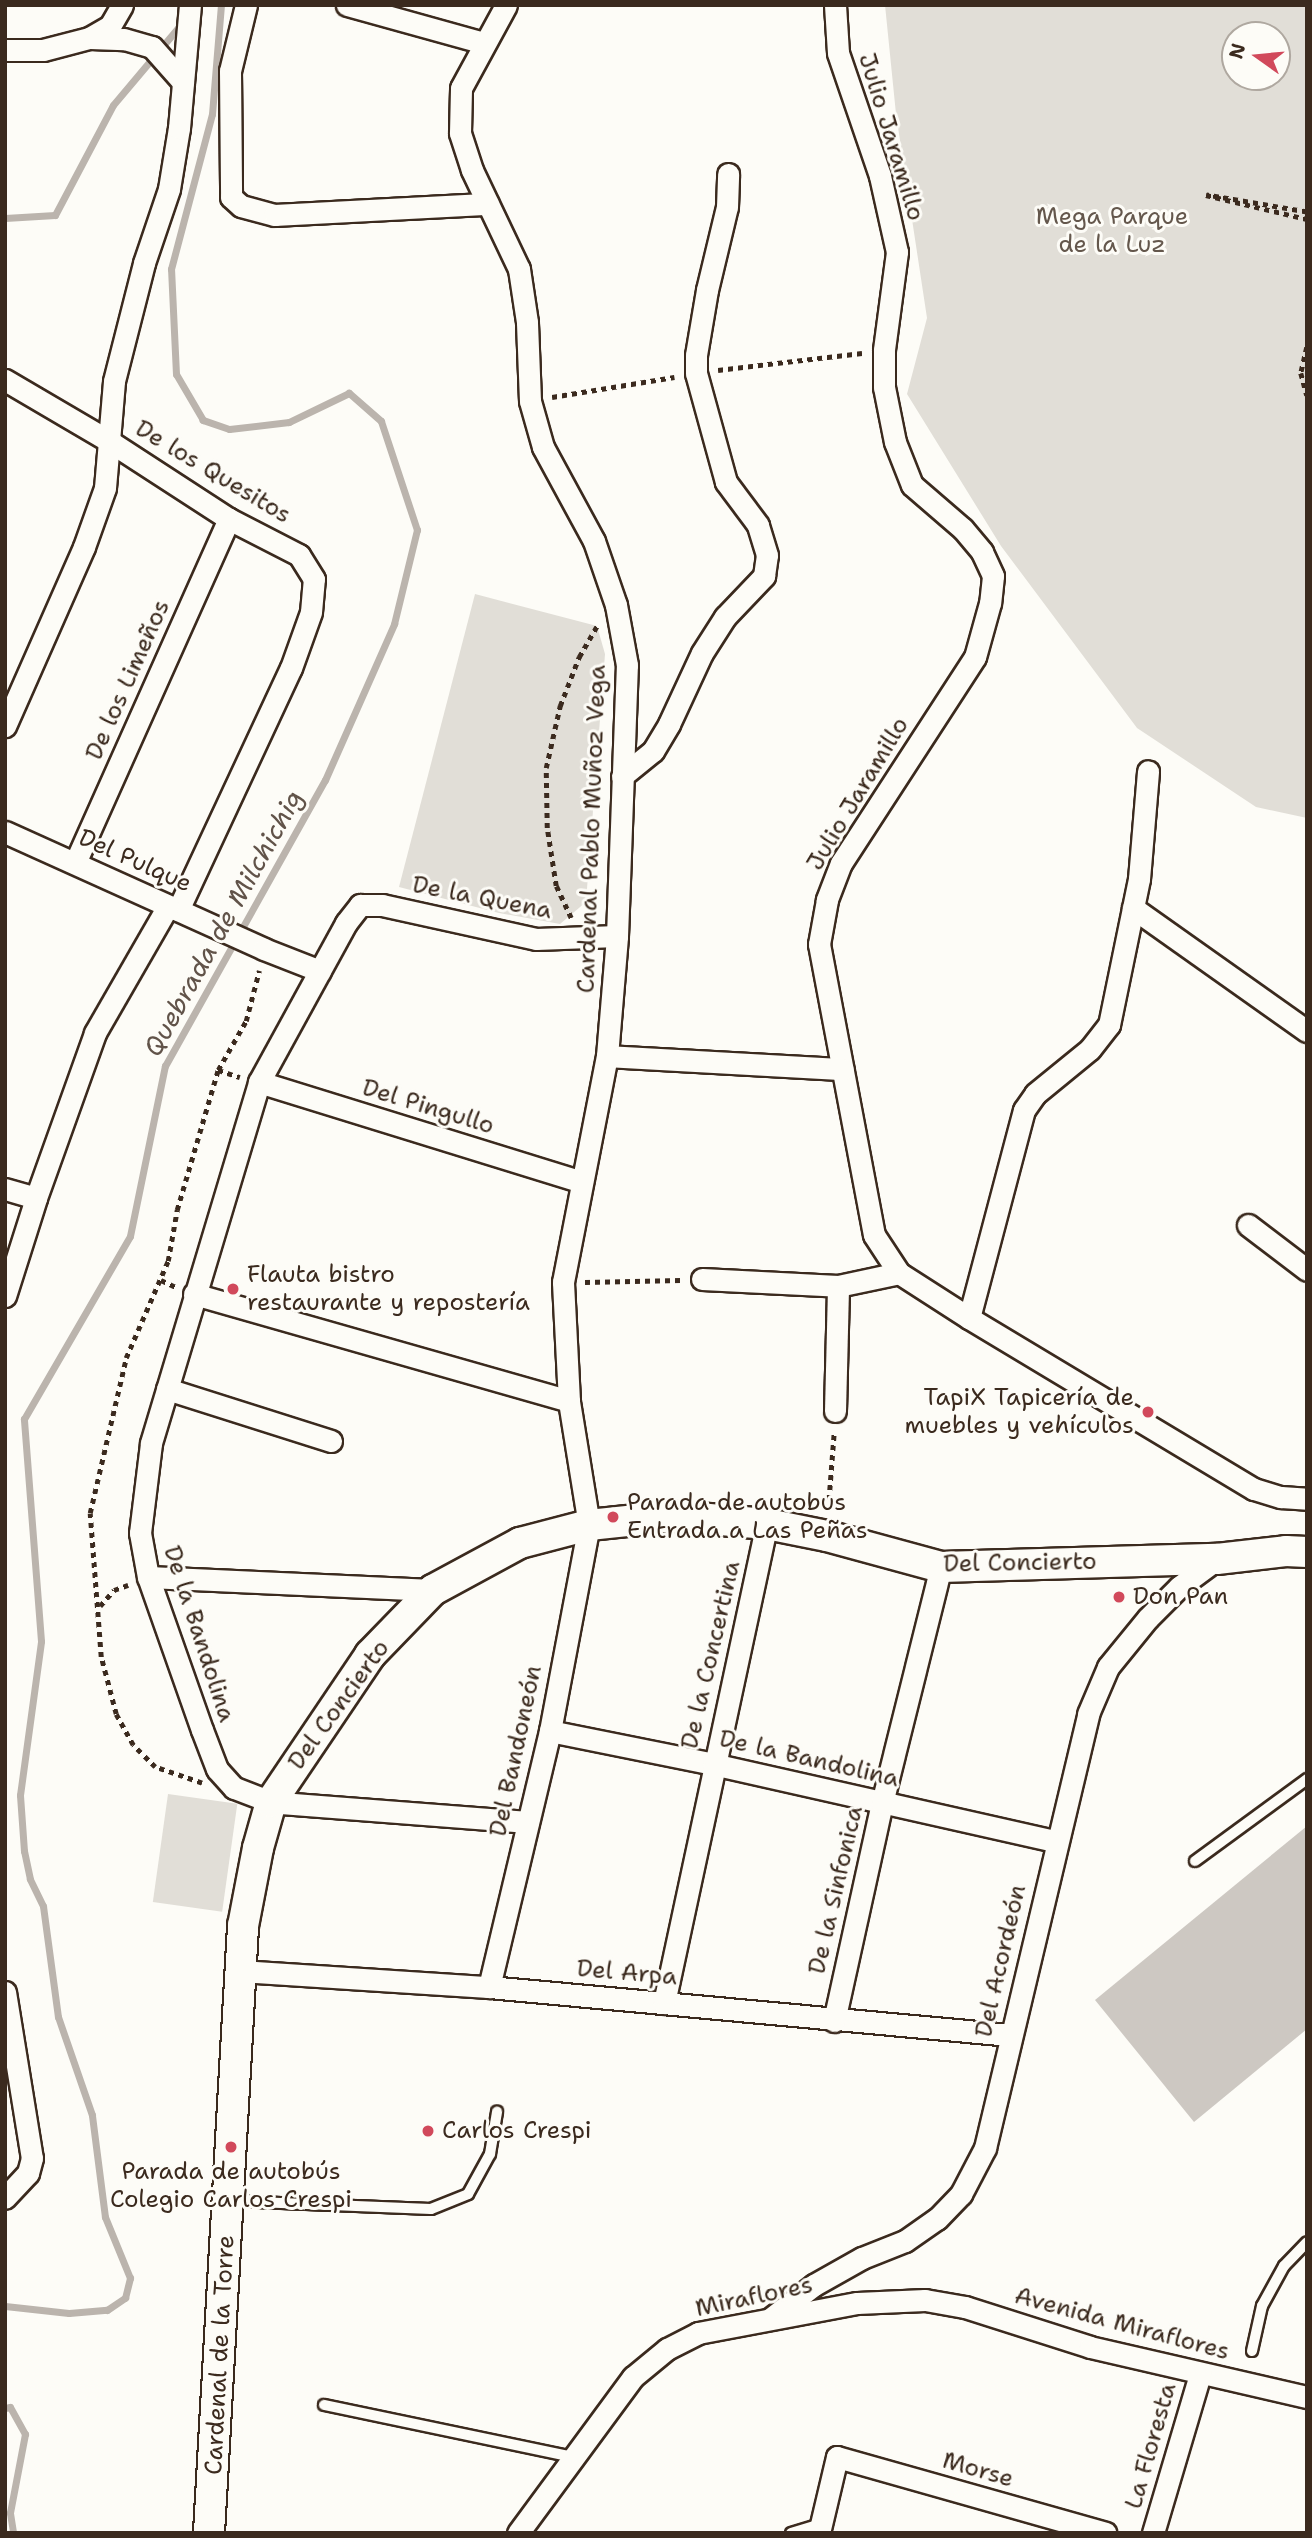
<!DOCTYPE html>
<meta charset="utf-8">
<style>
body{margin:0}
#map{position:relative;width:1312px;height:2538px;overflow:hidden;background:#fdfcf7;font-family:"Shantell Sans",sans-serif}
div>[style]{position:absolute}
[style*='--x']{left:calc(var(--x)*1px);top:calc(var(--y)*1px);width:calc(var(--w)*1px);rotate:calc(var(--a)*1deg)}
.green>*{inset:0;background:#e1ded7;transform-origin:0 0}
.stream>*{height:7px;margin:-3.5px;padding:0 3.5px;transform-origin:3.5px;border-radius:3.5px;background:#bbb4ad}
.building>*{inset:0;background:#cdc8c2}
.path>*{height:4.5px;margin-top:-2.25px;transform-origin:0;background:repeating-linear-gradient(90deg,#3b2a1e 0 5px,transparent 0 10px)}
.roads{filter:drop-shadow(2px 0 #3b2a1e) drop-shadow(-2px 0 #3b2a1e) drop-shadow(0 2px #3b2a1e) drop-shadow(0 -2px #3b2a1e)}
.lane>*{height:10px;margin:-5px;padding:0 5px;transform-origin:5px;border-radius:5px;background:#fdfcf7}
.street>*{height:21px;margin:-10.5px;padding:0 10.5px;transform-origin:10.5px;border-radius:10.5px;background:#fdfcf7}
.secondary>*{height:30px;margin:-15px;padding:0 15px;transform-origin:15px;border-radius:15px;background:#fdfcf7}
.dots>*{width:19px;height:19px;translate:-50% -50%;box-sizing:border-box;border:4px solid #fdfcf7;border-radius:50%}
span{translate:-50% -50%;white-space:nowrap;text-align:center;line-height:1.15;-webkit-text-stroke:6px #fdfcf7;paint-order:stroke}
.street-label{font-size:24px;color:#3b2a1e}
.park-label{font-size:24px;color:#64574c}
.poi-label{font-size:24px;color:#3b2a1e}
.left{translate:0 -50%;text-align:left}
.right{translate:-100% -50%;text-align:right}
.water-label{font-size:26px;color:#615349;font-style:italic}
.frame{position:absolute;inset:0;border:7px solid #3b2a1e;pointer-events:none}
.north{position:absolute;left:1221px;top:21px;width:70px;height:70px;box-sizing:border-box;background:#fdfcf7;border:2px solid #afa8a0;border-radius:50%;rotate:285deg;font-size:19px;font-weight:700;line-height:28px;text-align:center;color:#3b2a1e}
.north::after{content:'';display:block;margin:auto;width:24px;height:32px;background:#d1495b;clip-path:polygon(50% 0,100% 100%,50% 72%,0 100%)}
</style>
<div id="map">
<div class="green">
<div style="clip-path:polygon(evenodd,885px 5px,1307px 5px,1307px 818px,1256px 807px,1137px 728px,1001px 546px,907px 394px,927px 318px,896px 114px,885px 5px,1235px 35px,1277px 35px,1277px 77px,1235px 77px,1235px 35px)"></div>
<div style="clip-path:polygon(475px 594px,597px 626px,605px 654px,586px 902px,560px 924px,499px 913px,399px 887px)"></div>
<div style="left:168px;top:1794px;width:70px;height:109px;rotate:8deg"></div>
</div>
<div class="stream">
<div style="--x:5;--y:218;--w:50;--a:-3.4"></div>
<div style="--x:55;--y:215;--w:124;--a:-62.2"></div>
<div style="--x:113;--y:105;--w:109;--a:-49.9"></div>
<div style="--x:5;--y:2306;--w:64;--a:6.2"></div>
<div style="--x:69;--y:2313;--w:38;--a:-5"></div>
<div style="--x:107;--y:2310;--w:22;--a:-34"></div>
<div style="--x:125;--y:2298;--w:21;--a:-76"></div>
<div style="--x:130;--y:2278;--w:66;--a:-112.3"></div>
<div style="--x:105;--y:2217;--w:103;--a:-97.3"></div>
<div style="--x:92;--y:2115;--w:104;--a:-109.1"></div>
<div style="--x:58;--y:2017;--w:112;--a:-97.7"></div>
<div style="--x:43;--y:1906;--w:30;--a:-116"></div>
<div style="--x:30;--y:1879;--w:29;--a:-102"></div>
<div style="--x:24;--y:1851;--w:56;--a:-94.1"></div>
<div style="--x:20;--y:1795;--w:155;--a:-82.2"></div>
<div style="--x:41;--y:1641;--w:223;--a:-94.4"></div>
<div style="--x:24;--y:1419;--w:211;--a:-59.9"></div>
<div style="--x:130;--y:1236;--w:174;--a:-78.4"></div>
<div style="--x:165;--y:1066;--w:328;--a:-60.8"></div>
<div style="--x:325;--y:780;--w:171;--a:-66.1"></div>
<div style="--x:394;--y:624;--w:97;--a:-76.3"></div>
<div style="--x:417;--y:530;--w:115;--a:-108.3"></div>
<div style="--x:381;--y:421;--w:43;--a:-138.8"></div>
<div style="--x:349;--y:393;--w:67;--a:154.2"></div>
<div style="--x:289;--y:422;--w:60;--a:173.3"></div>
<div style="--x:229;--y:429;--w:28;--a:-161"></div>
<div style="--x:203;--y:420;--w:53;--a:-120.4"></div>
<div style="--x:176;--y:374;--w:105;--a:-92.7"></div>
<div style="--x:171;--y:269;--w:160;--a:-75.2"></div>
<div style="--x:212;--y:114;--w:109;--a:-85.3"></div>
<div style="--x:5;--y:2408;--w:5;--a:-11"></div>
<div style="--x:10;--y:2407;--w:31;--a:61"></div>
<div style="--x:25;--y:2434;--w:80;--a:100.8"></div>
<div style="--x:10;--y:2513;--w:20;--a:81"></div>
</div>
<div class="building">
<div style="clip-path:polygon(1307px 1826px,1307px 2029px,1194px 2122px,1095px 2000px)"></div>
</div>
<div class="path">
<div style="--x:1307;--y:212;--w:102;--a:-170.4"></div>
<div style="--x:1206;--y:195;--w:104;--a:13.4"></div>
<div style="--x:1307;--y:347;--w:27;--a:103"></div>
<div style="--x:1301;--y:373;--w:23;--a:75"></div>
<div style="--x:718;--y:370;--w:145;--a:-6.7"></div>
<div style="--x:552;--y:397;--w:124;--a:-9.3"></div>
<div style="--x:571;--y:918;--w:35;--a:-115"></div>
<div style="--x:556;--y:886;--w:59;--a:-98.8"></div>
<div style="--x:547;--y:828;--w:60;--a:-91"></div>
<div style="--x:546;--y:768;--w:64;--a:-77.3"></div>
<div style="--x:560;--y:706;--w:53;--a:-68.8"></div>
<div style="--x:579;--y:657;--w:36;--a:-60"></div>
<div style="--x:218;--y:1070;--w:23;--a:18"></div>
<div style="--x:161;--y:1280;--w:17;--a:25"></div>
<div style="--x:585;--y:1282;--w:96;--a:-1.2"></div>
<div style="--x:828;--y:1510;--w:78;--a:-85.6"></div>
<div style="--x:100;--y:1606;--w:21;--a:-49"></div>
<div style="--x:114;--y:1590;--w:15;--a:-20"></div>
<div style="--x:202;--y:1783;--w:50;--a:-161.2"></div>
<div style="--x:155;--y:1767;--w:31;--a:-135"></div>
<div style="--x:133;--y:1745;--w:35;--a:-119"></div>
<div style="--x:116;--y:1714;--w:59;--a:-104.7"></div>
<div style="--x:101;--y:1657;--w:144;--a:-94.4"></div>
<div style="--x:90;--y:1513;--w:159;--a:-76.9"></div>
<div style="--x:126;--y:1358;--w:106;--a:-66.6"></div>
<div style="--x:168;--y:1261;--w:52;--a:-80"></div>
<div style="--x:177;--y:1210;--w:146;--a:-73.7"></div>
<div style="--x:218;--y:1070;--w:56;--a:-60.3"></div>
<div style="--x:246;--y:1021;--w:52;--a:-75.4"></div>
</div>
<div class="roads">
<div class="lane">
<div style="--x:1195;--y:1861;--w:139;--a:-36.2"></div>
<div style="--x:231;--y:2201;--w:200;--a:2.3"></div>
<div style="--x:431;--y:2209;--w:40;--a:-22"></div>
<div style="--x:468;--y:2194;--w:46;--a:-61.2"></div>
<div style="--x:490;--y:2154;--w:43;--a:-80.5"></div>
<div style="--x:1252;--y:2351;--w:46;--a:-77.5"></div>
<div style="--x:1262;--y:2306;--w:46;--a:-61.2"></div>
<div style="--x:1284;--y:2266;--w:33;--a:-46"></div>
<div style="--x:324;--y:2405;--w:253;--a:11.8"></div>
<div style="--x:791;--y:2533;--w:31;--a:-17"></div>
</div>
<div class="street">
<div style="--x:246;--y:5;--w:68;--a:103.6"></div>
<div style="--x:230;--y:71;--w:126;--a:89.5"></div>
<div style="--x:231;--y:197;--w:13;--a:42"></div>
<div style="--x:241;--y:206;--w:35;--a:15"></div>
<div style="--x:275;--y:215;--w:213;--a:-3"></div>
<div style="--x:347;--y:5;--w:142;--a:15.5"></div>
<div style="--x:835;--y:5;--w:48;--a:86.4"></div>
<div style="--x:838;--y:53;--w:130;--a:71.1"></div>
<div style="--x:880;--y:176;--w:78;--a:77.4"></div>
<div style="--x:897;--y:252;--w:99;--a:97.6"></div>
<div style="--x:884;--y:350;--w:37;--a:90"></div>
<div style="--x:884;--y:387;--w:56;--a:78.7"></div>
<div style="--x:895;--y:442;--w:46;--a:68.4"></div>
<div style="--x:912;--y:485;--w:67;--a:40.8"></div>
<div style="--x:963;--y:529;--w:30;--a:50"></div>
<div style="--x:982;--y:552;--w:26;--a:65"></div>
<div style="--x:993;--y:576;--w:27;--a:96"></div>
<div style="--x:990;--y:603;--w:56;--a:105.5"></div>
<div style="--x:975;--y:657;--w:246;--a:123"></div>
<div style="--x:841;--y:863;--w:40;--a:111"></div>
<div style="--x:827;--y:900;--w:45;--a:100.3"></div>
<div style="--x:819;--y:944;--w:296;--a:79.3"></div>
<div style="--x:874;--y:1235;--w:45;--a:56.7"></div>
<div style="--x:899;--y:1273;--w:83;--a:32.7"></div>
<div style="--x:969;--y:1318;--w:332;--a:31"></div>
<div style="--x:1254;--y:1489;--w:28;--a:17"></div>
<div style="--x:1281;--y:1497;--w:26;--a:4"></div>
<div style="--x:90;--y:38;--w:34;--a:2"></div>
<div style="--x:124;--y:39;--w:29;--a:16"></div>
<div style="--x:152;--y:47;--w:47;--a:48.5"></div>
<div style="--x:5;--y:50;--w:38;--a:0"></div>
<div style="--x:43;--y:50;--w:48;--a:-14.6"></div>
<div style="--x:89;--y:38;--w:24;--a:-30"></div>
<div style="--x:110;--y:26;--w:24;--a:-60"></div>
<div style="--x:5;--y:380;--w:121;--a:30.4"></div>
<div style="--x:109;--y:441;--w:47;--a:94.9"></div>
<div style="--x:105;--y:488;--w:63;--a:109.6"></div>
<div style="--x:84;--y:547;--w:196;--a:113.8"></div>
<div style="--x:622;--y:776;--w:40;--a:-39"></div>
<div style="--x:653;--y:751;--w:31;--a:-59"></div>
<div style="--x:669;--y:724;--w:78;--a:-65.1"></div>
<div style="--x:702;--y:653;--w:43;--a:-57.4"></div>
<div style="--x:725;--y:617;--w:57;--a:-46.4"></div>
<div style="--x:764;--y:576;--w:21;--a:-82"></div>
<div style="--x:767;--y:555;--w:31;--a:-107"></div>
<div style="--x:758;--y:525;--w:54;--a:-126.7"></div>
<div style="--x:726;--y:482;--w:113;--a:-105.4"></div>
<div style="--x:696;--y:373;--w:18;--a:-90"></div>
<div style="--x:696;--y:355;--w:66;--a:-80.4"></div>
<div style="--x:707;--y:290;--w:85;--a:-76.5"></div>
<div style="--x:727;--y:207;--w:33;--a:-88"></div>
<div style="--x:5;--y:832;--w:284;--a:24.3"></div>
<div style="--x:264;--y:949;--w:60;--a:21.4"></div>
<div style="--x:75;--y:863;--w:377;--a:-65.9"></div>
<div style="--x:1133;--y:908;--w:213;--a:35.3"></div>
<div style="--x:178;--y:910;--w:267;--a:-65"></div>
<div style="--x:291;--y:668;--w:59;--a:-70.3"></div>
<div style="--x:311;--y:612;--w:33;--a:-85"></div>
<div style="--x:314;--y:579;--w:28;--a:-122"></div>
<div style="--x:299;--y:555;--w:79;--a:-152.8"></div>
<div style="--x:229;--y:519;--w:143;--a:-147"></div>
<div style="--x:109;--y:441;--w:60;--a:-85.2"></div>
<div style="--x:114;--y:381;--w:122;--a:-75.7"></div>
<div style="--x:144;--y:263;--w:78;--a:-71.3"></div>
<div style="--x:169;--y:189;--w:62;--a:-80.7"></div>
<div style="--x:179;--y:128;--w:123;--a:-84.9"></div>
<div style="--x:607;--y:1056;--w:236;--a:3.2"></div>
<div style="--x:259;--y:1082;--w:338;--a:17.2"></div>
<div style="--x:5;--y:1189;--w:32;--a:16"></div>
<div style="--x:1248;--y:1225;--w:74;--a:37.3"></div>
<div style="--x:702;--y:1279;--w:136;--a:2.9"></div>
<div style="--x:838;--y:1286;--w:62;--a:-12"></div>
<div style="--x:194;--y:1294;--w:390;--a:15.9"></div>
<div style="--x:5;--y:1296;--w:103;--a:-72.4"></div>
<div style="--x:36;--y:1198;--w:175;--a:-70.3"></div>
<div style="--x:95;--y:1033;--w:146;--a:-60.1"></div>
<div style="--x:969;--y:1318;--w:215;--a:-75.2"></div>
<div style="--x:1024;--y:1110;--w:19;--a:-55"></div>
<div style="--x:1035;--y:1094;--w:71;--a:-39.3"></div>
<div style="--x:1090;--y:1049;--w:31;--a:-52"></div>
<div style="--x:1109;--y:1025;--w:149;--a:-78.4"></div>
<div style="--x:1139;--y:879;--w:108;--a:-85.2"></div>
<div style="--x:167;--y:1389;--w:172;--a:17.6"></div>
<div style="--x:835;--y:1411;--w:125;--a:-88.6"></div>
<div style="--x:148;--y:1577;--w:285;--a:2.6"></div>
<div style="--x:550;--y:1731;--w:166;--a:11.4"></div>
<div style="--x:713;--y:1764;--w:352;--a:12.7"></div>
<div style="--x:528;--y:1822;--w:258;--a:-175.6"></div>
<div style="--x:271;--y:1802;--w:40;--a:-159"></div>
<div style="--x:234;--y:1788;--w:25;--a:-132"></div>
<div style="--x:217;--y:1769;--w:42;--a:-111"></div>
<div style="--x:202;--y:1730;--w:162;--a:-109.4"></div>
<div style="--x:148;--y:1577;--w:45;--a:-100.3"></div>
<div style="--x:140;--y:1533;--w:91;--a:-83"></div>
<div style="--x:151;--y:1443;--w:377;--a:-73.3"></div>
<div style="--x:259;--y:1082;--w:181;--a:-61.3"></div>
<div style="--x:346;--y:923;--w:23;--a:-52"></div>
<div style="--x:360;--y:905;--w:22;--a:0"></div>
<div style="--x:382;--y:905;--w:158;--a:12.4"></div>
<div style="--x:536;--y:939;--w:81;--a:-2.1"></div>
<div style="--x:239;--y:1971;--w:251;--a:3.7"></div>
<div style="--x:489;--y:1987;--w:523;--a:5.26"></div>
<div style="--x:489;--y:1987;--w:263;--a:-76.6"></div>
<div style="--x:550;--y:1731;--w:210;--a:-79.3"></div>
<div style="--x:589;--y:1525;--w:126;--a:-99.2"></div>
<div style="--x:569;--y:1401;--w:119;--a:-92.9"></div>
<div style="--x:563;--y:1282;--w:230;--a:-79"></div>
<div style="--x:607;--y:1056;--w:120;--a:-85.2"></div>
<div style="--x:617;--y:936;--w:271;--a:-87.9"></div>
<div style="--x:627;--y:665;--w:61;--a:-100.4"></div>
<div style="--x:616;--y:605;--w:68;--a:-109"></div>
<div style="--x:594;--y:541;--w:107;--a:-118.5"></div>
<div style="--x:543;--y:447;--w:48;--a:-105.8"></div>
<div style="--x:530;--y:401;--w:79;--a:-92.2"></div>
<div style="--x:527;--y:322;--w:54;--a:-98.6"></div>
<div style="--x:519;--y:269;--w:110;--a:-115.4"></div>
<div style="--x:472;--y:170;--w:39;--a:-108"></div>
<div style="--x:460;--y:133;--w:45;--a:-88.7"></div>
<div style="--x:461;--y:88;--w:94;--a:-61.5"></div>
<div style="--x:5;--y:1992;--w:168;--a:80.8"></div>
<div style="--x:32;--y:2158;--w:16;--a:105"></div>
<div style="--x:28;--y:2173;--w:34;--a:133"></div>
<div style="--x:664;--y:2003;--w:490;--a:-77.9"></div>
<div style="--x:834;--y:2021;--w:223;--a:-77.6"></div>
<div style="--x:882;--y:1803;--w:243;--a:-76"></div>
<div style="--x:771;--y:2318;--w:54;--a:-37.5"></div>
<div style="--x:814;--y:2285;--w:55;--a:-29.4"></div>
<div style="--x:862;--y:2258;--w:46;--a:-21.6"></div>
<div style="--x:905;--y:2241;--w:39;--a:-35"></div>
<div style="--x:937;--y:2219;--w:35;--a:-46"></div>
<div style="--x:961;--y:2194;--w:52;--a:-62.4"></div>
<div style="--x:985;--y:2148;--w:446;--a:-76.6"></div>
<div style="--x:1088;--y:1714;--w:51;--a:-66.9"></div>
<div style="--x:1108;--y:1667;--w:63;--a:-50.8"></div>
<div style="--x:1148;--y:1618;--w:44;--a:-45"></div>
<div style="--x:1179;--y:1587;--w:47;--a:-36.4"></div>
<div style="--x:518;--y:2533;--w:194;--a:-53.6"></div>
<div style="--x:633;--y:2377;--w:44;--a:-39.5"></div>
<div style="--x:667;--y:2349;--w:35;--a:-27"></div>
<div style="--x:698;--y:2333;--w:162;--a:-10.7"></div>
<div style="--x:857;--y:2303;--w:68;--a:-2.5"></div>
<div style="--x:925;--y:2300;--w:41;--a:9.9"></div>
<div style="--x:965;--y:2307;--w:131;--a:17.7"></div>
<div style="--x:1090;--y:2347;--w:223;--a:13"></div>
<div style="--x:819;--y:2533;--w:78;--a:-76.7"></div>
<div style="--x:837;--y:2457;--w:279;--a:15.8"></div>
<div style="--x:1153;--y:2533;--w:166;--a:-73.5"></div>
</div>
<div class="secondary">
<div style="--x:209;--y:2533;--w:608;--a:-86.79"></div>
<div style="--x:243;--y:1926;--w:79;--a:-79.1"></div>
<div style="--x:258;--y:1848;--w:48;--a:-74.2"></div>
<div style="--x:271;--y:1802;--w:177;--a:-56"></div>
<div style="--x:370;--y:1655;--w:91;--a:-45.9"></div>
<div style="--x:433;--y:1590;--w:99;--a:-28.4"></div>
<div style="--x:520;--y:1543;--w:71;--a:-14.6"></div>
<div style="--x:589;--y:1525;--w:86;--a:-6"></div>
<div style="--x:675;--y:1516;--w:92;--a:5"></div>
<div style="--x:767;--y:1524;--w:61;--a:11.3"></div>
<div style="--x:827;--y:1536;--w:118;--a:15.2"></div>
<div style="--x:941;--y:1567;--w:276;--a:-1.7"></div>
<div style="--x:1217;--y:1559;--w:69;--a:-6.6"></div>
<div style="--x:1286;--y:1551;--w:21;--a:3"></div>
</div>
</div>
<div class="dots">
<div style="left:233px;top:1289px;background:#d1495b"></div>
<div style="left:1148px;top:1412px;background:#d1495b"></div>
<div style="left:613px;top:1517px;background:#d1495b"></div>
<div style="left:1119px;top:1597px;background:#d1495b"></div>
<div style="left:428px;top:2131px;background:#d1495b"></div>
<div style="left:231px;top:2147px;background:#d1495b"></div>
</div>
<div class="street-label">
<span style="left:891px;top:137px;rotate:73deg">Julio Jaramillo</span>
<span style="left:213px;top:472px;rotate:31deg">De los Quesitos</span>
<span style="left:128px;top:680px;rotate:-66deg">De los Limeños</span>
<span style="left:858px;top:794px;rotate:-59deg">Julio Jaramillo</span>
<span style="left:592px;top:829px;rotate:-88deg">Cardenal Pablo Muñoz Vega</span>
<span style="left:135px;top:861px;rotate:24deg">Del Pulque</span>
<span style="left:482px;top:898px;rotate:11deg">De la Quena</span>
<span style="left:428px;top:1107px;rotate:17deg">Del Pingullo</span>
<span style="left:1020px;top:1563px;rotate:-1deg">Del Concierto</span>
<span style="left:199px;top:1634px;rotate:72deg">De la Bandolina</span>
<span style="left:711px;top:1655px;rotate:-77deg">De la Concertina</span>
<span style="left:339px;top:1705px;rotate:-54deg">Del Concierto</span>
<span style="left:516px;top:1751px;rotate:-78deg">Del Bandoneón</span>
<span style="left:809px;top:1759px;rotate:13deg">De la Bandolina</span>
<span style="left:836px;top:1890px;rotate:-77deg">De la Sinfonica</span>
<span style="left:1001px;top:1961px;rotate:-77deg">Del Acordeón</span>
<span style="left:627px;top:1973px;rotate:5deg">Del Arpa</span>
<span style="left:754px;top:2297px;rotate:-12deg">Miraflores</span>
<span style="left:1122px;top:2324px;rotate:15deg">Avenida Miraflores</span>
<span style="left:220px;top:2355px;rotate:-87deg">Cardenal de la Torre</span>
<span style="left:1151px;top:2446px;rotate:-74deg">La Floresta</span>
<span style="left:978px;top:2470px;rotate:16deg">Morse</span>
</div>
<div class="park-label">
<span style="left:1112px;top:231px">Mega Parque<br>de la Luz</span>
</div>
<div class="poi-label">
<span class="left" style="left:247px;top:1289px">Flauta bistro<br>restaurante y repostería</span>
<span class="right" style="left:1134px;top:1412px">TapiX Tapicería de<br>muebles y vehículos</span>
<span class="left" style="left:627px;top:1517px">Parada de autobus<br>Entrada a Las Peñas</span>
<span class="left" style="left:1133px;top:1597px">Don Pan</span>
<span class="left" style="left:442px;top:2131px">Carlos Crespi</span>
<span style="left:231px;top:2186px">Parada de autobús<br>Colegio Carlos Crespi</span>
</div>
<div class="water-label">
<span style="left:223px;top:923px;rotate:-61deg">Quebrada de Milchichig</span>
</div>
<div class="frame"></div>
<div class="north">N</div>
</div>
